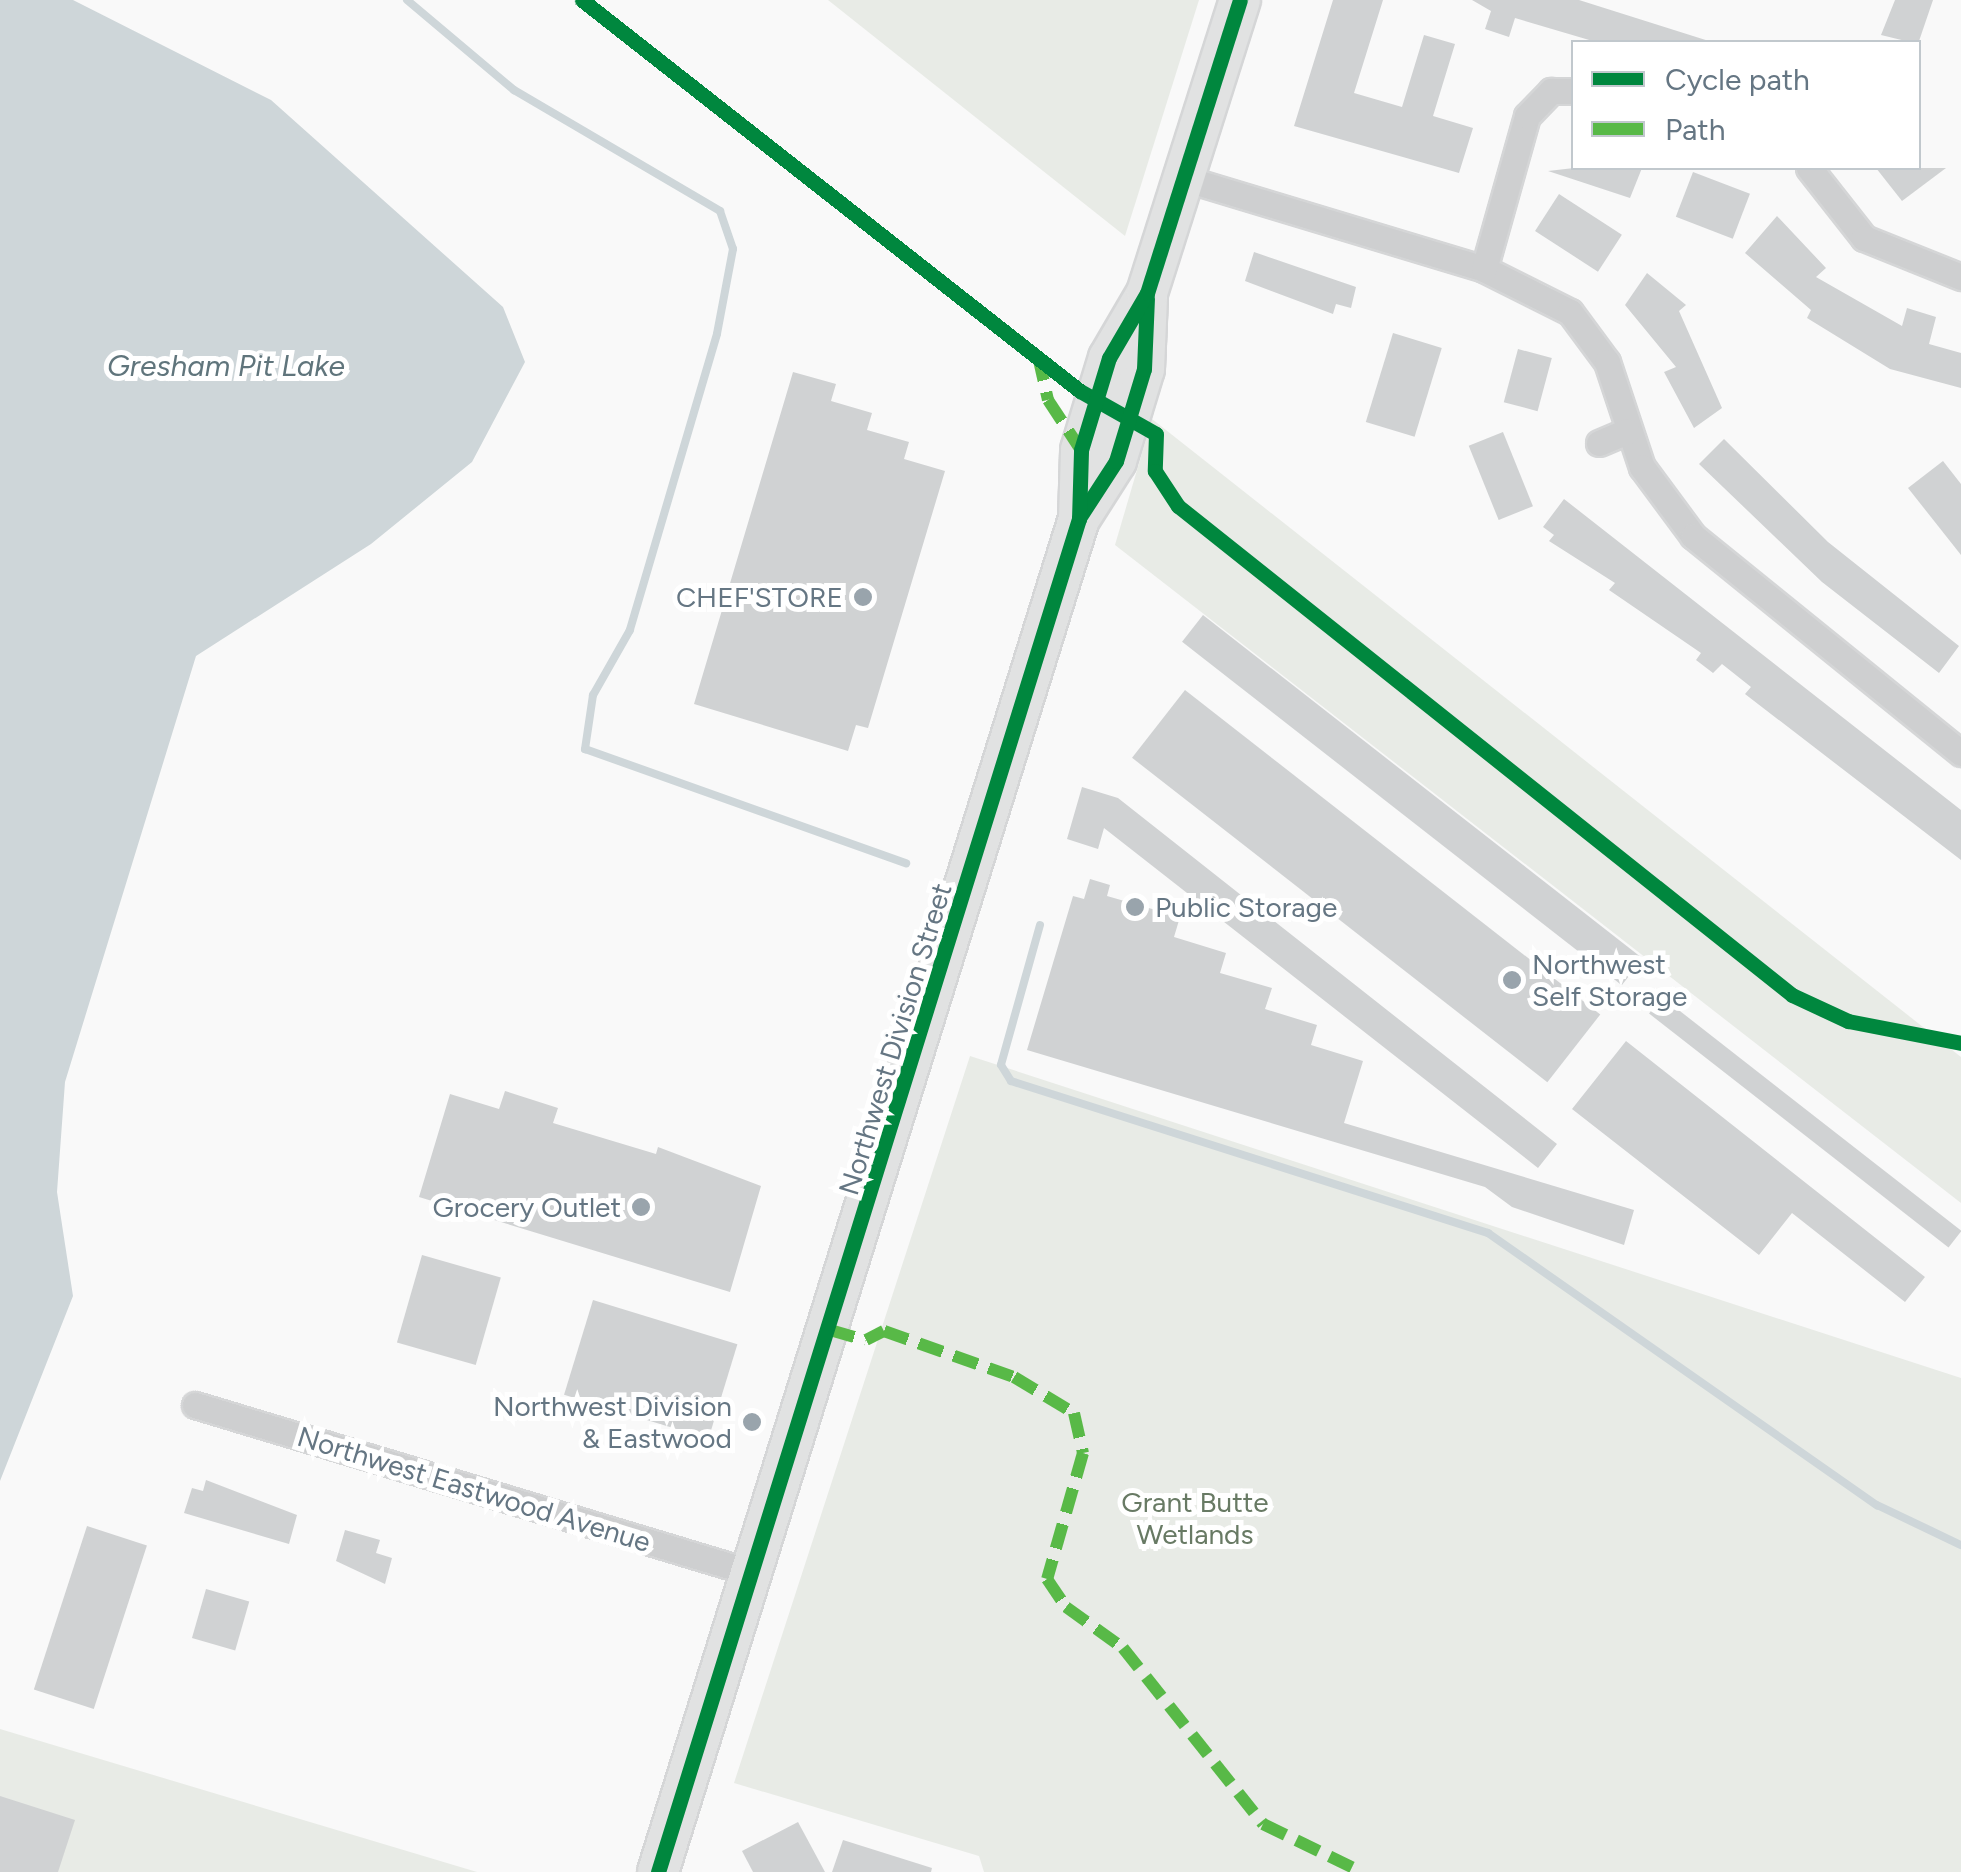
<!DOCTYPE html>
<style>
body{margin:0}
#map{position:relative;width:1961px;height:1872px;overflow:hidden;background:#f9f9f9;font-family:Figtree,sans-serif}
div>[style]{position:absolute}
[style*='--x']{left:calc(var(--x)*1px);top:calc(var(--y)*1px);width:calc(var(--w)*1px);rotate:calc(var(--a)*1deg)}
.green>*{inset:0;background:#e8ebe6}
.water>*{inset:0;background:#ced6d9}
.stream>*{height:8px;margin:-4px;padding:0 4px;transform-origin:4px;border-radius:4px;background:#ced6d9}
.building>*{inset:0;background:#d0d2d3;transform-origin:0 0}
.roads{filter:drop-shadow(2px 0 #d5d6d7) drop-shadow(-2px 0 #d5d6d7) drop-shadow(0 2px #d5d6d7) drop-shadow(0 -2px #d5d6d7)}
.street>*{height:25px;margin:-12.5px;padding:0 12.5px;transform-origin:12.5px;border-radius:12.5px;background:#cecfd0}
.primary>*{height:40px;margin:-20px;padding:0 20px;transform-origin:20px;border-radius:20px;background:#e1e2e2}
.quiet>*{height:12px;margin-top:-6px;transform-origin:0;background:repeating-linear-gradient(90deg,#58b947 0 25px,transparent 0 37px)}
.cycleway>*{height:15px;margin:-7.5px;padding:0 7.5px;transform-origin:7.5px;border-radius:7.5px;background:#00873e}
.dots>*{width:28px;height:28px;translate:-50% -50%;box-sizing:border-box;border:5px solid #fff;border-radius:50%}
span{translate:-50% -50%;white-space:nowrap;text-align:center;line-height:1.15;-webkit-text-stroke:10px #fff;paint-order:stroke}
.poi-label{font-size:28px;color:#657683}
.right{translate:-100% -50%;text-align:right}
.left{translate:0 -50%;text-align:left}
.street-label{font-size:28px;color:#657683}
.park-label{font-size:28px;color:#687a64}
.water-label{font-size:30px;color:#60757c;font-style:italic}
.legend{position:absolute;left:1571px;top:40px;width:350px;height:130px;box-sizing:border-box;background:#fff;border:2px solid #c1c8cd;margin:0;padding:12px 18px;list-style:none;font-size:30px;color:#657683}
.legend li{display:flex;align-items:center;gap:20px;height:50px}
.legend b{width:50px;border:2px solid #c1c8cd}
</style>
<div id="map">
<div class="green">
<div style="clip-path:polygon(828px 0,1199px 0,1125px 236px)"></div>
<div style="clip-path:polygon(1152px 419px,1961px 1057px,1961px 1203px,1115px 545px)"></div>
<div style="clip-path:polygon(970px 1056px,1961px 1378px,1961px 1872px,984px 1872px,979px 1856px,734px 1783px)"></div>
<div style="clip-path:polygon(0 1729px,477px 1872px,0 1872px)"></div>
</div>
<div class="water">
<div style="clip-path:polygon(0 0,73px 0,271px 100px,503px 307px,525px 362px,472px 462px,371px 544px,196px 656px,65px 1082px,57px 1192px,73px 1296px,0 1481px)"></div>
</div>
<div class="stream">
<div style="--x:407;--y:0;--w:140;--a:40.1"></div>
<div style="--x:514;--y:90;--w:239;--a:30.4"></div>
<div style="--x:720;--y:211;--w:40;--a:71.1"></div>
<div style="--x:733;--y:249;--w:86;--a:100.7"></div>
<div style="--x:717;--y:334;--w:309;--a:106.4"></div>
<div style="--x:630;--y:630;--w:75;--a:119.6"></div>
<div style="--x:593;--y:695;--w:55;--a:98.4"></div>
<div style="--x:585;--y:749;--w:341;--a:19.6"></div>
<div style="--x:1040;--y:925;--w:145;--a:105.6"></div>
<div style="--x:1001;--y:1065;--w:19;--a:58"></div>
<div style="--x:1011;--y:1081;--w:501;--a:17.67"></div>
<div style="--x:1488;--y:1233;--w:475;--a:35"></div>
<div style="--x:1877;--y:1505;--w:93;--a:25.5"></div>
</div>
<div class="building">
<div style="clip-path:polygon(1333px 0,1383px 0,1354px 93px,1402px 107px,1424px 35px,1455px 44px,1433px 116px,1473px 128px,1459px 173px,1294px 126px)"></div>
<div style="clip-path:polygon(1472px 0,1579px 0,1712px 42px,1596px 42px,1515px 18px,1509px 37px,1485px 29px,1491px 11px)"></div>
<div style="clip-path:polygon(1895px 0,1933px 0,1918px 44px,1881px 35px)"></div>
<div style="clip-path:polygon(1574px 168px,1642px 168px,1630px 198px,1548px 171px)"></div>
<div style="clip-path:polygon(1876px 168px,1946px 168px,1902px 201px)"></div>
<div style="left:1693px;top:172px;width:61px;height:48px;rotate:21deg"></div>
<div style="left:1559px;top:194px;width:75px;height:44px;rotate:33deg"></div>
<div style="clip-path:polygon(1777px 216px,1826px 268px,1816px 277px,1902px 326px,1907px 308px,1936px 317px,1929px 344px,1961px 353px,1961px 388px,1890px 369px,1807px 318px,1811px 310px,1745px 253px)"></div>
<div style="clip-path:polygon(1254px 252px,1356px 287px,1351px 308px,1336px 304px,1333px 314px,1245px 281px)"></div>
<div style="clip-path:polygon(1647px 273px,1686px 305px,1679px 311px,1722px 408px,1694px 428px,1664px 372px,1676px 367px,1625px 305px)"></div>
<div style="left:1393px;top:333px;width:51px;height:93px;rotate:17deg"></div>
<div style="left:1518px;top:349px;width:35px;height:55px;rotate:15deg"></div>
<div style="clip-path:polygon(793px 372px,836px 384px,831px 401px,872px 413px,867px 430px,909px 442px,904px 459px,945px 471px,868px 728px,856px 725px,848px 751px,694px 704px)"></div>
<div style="left:1503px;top:432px;width:80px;height:37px;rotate:68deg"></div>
<div style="clip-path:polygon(1724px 439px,1828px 542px,1959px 646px,1939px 673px,1822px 582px,1699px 464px)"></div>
<div style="clip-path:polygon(1943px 461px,1961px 484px,1961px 555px,1908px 488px)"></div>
<div style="clip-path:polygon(1564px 499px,1961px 810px,1961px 860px,1745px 694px,1751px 687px,1722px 664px,1713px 673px,1696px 660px,1701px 653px,1609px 590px,1615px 583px,1549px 541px,1554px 535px,1543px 527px)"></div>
<div style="left:1203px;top:615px;width:558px;height:34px;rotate:38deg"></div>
<div style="left:1185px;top:690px;width:527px;height:86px;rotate:38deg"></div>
<div style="clip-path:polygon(1082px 787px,1118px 798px,1557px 1144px,1538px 1168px,1104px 828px,1098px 849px,1067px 839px)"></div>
<div style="clip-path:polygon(1090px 879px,1110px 885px,1107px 896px,1180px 917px,1174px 937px,1226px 953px,1220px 973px,1272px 988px,1265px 1009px,1317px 1025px,1311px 1045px,1363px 1061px,1344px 1123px,1634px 1210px,1624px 1245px,1512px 1207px,1485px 1187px,1027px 1050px,1073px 896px,1084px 899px)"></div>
<div style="left:1662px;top:997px;width:380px;height:21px;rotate:38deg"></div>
<div style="clip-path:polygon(1626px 1041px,1925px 1277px,1905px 1302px,1792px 1213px,1759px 1255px,1572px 1109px)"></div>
<div style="clip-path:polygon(505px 1091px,558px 1108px,553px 1123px,656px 1154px,658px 1147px,761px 1186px,730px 1292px,419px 1197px,450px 1094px,499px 1109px)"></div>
<div style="left:422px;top:1255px;width:82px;height:91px;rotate:16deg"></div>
<div style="left:593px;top:1300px;width:151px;height:99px;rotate:17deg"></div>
<div style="clip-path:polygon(206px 1480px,297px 1515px,289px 1544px,184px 1513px,192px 1488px,203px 1491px)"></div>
<div style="left:87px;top:1526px;width:63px;height:172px;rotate:18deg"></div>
<div style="clip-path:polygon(345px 1530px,380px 1540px,376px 1553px,392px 1558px,385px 1584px,336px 1561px)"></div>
<div style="left:206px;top:1589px;width:45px;height:51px;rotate:16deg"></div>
<div style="clip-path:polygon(0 1796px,75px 1820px,58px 1872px,0 1872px)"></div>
<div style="clip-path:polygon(798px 1822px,825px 1872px,753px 1872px,742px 1851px)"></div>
<div style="clip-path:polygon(843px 1840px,932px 1868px,931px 1872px,832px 1872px)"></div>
</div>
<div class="roads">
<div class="street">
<div style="--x:1809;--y:168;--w:89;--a:51.8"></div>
<div style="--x:1864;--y:238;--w:105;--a:21.9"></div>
<div style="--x:1183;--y:178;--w:314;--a:16.8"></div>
<div style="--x:1484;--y:269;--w:96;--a:26.6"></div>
<div style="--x:1570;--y:312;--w:62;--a:53.5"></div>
<div style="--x:1607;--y:362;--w:111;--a:71.6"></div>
<div style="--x:1642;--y:467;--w:86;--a:53.5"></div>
<div style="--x:1693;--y:536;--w:345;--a:39"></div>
<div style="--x:1484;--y:269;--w:159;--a:-74.3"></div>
<div style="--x:1527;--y:116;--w:35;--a:-46"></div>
<div style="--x:1551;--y:91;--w:23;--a:0"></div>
<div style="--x:1599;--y:443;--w:30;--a:-23"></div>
<div style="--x:195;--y:1405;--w:583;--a:16.76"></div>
</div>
<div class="primary">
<div style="--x:1079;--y:519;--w:69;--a:-57.5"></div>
<div style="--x:1116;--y:461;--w:96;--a:-73.1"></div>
<div style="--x:1144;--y:369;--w:72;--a:-87.6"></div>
<div style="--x:658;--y:1872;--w:1417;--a:-72.72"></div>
<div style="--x:1079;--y:519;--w:69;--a:-88.3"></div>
<div style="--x:1081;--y:450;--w:96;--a:-73.1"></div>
<div style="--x:1109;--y:358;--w:75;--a:-59.7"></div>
<div style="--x:1147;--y:293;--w:307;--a:-72.4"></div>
</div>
</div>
<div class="quiet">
<div style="--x:1038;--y:356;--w:45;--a:77.2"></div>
<div style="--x:1048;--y:400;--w:60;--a:56.6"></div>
<div style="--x:830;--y:1330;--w:37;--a:16"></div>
<div style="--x:866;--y:1340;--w:20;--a:-27"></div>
<div style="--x:884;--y:1331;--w:138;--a:19.5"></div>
<div style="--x:1014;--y:1377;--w:70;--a:31"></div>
<div style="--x:1074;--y:1413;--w:41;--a:77.3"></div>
<div style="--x:1083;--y:1453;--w:131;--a:105.9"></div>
<div style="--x:1047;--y:1579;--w:34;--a:56"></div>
<div style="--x:1066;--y:1607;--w:70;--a:35.7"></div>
<div style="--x:1123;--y:1648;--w:225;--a:51.5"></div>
<div style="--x:1263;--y:1824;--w:110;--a:25.9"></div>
</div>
<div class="cycleway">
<div style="--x:582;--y:0;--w:633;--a:38.14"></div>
<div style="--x:1080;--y:391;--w:87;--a:29.5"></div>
<div style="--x:1156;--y:434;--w:37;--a:92"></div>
<div style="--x:1155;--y:471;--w:42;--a:56.7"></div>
<div style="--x:1178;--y:506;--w:785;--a:38.53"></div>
<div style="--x:1792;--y:995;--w:62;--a:24.9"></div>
<div style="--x:1848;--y:1021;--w:115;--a:11"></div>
<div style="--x:1079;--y:518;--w:68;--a:-57"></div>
<div style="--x:1116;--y:461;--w:96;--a:-73.1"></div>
<div style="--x:1144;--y:369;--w:71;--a:-87.6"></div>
<div style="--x:658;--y:1872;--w:1417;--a:-72.72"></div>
<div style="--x:1079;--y:519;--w:69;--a:-88.3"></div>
<div style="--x:1081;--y:450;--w:96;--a:-73.1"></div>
<div style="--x:1109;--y:358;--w:75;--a:-59.7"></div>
<div style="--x:1147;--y:293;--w:307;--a:-72.4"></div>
</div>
<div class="dots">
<div style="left:863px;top:597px;background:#99a4ac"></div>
<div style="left:1135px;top:907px;background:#99a4ac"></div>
<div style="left:1512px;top:980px;background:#99a4ac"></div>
<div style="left:641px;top:1207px;background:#99a4ac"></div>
<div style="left:752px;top:1422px;background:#99a4ac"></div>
</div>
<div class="poi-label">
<span class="right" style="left:843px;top:597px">CHEF'STORE</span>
<span class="left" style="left:1155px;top:907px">Public Storage</span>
<span class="left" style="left:1532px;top:980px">Northwest<br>Self Storage</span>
<span class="right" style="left:621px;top:1207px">Grocery Outlet</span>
<span class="right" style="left:732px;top:1422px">Northwest Division<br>&amp; Eastwood</span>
</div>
<div class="street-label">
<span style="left:895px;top:1039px;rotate:-73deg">Northwest Division Street</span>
<span style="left:474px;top:1489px;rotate:17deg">Northwest Eastwood Avenue</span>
</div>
<div class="park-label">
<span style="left:1195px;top:1518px">Grant Butte<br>Wetlands</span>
</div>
<div class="water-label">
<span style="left:226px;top:366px">Gresham Pit Lake</span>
</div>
<ul class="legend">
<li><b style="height:12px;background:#00873e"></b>Cycle path</li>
<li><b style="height:12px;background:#58b947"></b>Path</li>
</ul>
</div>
